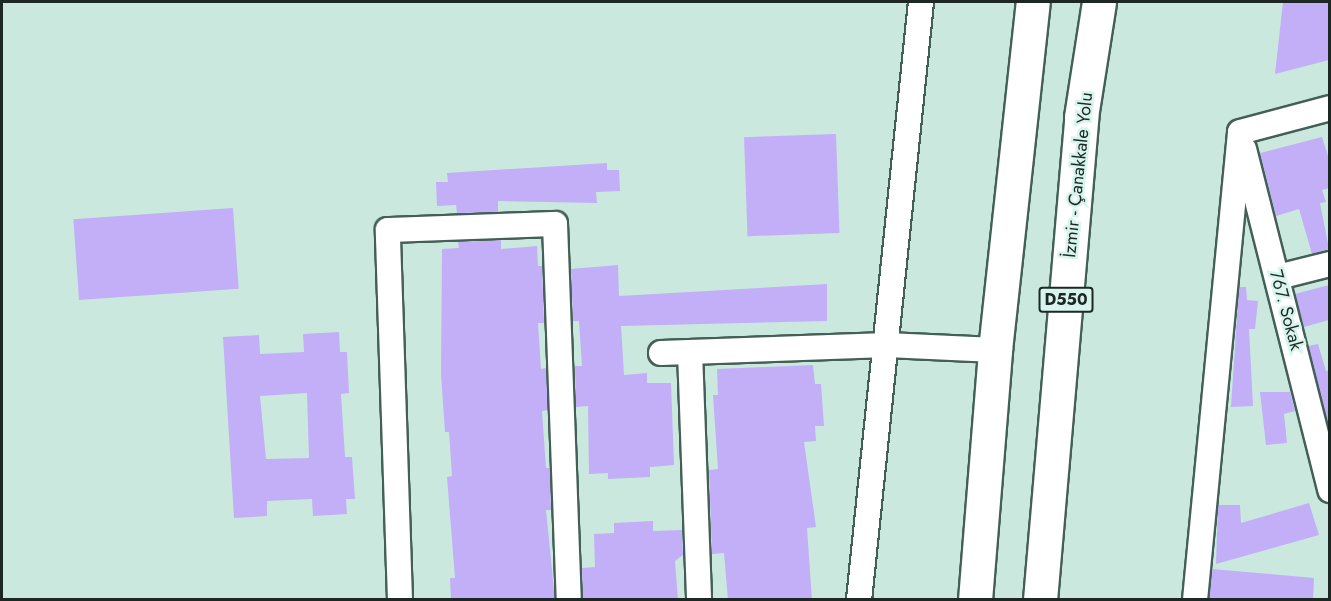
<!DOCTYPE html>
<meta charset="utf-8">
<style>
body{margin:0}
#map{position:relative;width:1331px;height:601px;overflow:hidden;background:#cae8de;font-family:Jost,sans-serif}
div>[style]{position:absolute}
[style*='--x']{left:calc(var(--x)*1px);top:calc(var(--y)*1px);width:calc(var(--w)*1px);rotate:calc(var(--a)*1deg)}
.building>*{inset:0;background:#c2aff7;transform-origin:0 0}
.roads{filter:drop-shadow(2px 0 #445f57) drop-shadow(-2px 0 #445f57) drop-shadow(0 2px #445f57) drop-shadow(0 -2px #445f57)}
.street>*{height:24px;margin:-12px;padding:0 12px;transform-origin:12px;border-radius:12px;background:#fff}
.highway>*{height:33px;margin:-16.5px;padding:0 16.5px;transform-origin:16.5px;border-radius:16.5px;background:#fff}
span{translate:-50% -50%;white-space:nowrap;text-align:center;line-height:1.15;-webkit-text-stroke:5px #d7f5ec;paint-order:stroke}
.shield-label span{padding:2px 4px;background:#d7f5ec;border:2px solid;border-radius:4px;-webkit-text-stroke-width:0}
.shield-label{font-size:16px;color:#1d2825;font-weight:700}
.street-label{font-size:18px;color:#1d2825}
.frame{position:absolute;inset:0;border:3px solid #1d2825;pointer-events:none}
</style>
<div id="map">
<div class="building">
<div style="clip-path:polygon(1283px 2px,1329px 2px,1329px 60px,1275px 74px)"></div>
<div style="left:836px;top:134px;width:99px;height:92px;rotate:88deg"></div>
<div style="clip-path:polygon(1322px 137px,1329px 159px,1329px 188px,1322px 190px,1326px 202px,1320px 203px,1329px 249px,1312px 254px,1299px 209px,1276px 216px,1260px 153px)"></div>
<div style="clip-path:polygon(607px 163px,607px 170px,619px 170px,620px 191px,596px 192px,597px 203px,498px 201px,498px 212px,457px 213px,456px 205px,437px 206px,436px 182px,448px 182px,447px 173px)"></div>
<div style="left:233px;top:208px;width:81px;height:160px;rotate:86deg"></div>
<div style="clip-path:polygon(501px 240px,501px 249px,537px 246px,538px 266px,542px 266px,544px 323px,538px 323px,541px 369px,546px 368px,548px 410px,542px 411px,546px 468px,550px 468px,551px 510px,546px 510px,555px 600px,451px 600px,450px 578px,455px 578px,447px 477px,452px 476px,449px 432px,445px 432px,441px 374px,442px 249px,459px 248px,458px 242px)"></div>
<div style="clip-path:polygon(618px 265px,619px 296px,827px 284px,827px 321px,621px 326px,624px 375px,647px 373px,647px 383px,671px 383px,674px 465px,650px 467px,650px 477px,608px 479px,608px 473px,589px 474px,588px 406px,576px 407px,575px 366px,582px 366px,579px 321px,573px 321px,571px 269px)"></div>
<div style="clip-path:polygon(1329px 285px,1329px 320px,1304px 327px,1295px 294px)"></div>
<div style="clip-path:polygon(1239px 287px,1246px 287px,1247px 300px,1258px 301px,1255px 329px,1249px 329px,1253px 406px,1231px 407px)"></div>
<div style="clip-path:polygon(evenodd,339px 332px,340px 352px,347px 352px,349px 393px,341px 394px,345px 457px,352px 457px,355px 499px,346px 499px,347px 514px,313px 516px,312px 499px,267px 501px,267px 516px,234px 518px,223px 337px,259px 335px,260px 354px,304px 352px,303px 334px,339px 332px,307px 393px,309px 458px,266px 459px,260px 396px,307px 393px)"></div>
<div style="clip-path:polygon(1318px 344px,1326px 371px,1329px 370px,1329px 430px,1308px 346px)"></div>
<div style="clip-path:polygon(813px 365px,815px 384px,821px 384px,824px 426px,815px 426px,816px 441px,804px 442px,816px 527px,807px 528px,812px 600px,728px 600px,724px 553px,712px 554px,709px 470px,718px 469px,713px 395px,718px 395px,717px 369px)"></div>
<div style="clip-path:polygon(1260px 392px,1290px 392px,1295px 411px,1284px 414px,1287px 443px,1266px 445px)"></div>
<div style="clip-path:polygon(1309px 503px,1319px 535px,1216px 564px,1218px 505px,1240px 505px,1241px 523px)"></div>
<div style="clip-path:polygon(653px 521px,653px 531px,682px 530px,683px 555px,675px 561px,678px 600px,583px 600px,582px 568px,595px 567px,594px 534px,614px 533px,614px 523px)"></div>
<div style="clip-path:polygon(1212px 569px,1314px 578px,1313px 600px,1209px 600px)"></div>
</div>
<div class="roads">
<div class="street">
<div style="--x:1240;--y:132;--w:93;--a:-14.9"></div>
<div style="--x:1244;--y:149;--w:352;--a:75.8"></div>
<div style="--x:1278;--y:277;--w:54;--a:-14"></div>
<div style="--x:690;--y:352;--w:248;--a:87.9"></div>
<div style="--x:661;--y:353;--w:226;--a:-2"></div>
<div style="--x:887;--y:345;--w:108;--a:2.7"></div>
<div style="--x:400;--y:600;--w:370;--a:-91.9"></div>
<div style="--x:388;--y:230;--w:167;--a:-2.1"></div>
<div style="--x:555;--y:224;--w:376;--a:87.9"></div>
<div style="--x:859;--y:600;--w:601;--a:-84.08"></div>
<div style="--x:1195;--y:600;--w:470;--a:-84.5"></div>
</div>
<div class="highway">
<div style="--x:975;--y:600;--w:251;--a:-85.4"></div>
<div style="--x:995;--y:350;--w:350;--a:-83.8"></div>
<div style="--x:1040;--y:600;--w:485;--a:-85.1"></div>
<div style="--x:1081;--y:117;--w:116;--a:-81.1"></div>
</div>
</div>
<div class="shield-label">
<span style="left:1066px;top:300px">D550</span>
</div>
<div class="street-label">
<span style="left:1078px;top:175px;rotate:-84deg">İzmir - Çanakkale Yolu</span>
<span style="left:1286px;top:310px;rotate:75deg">767. Sokak</span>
</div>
<div class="frame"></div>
</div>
